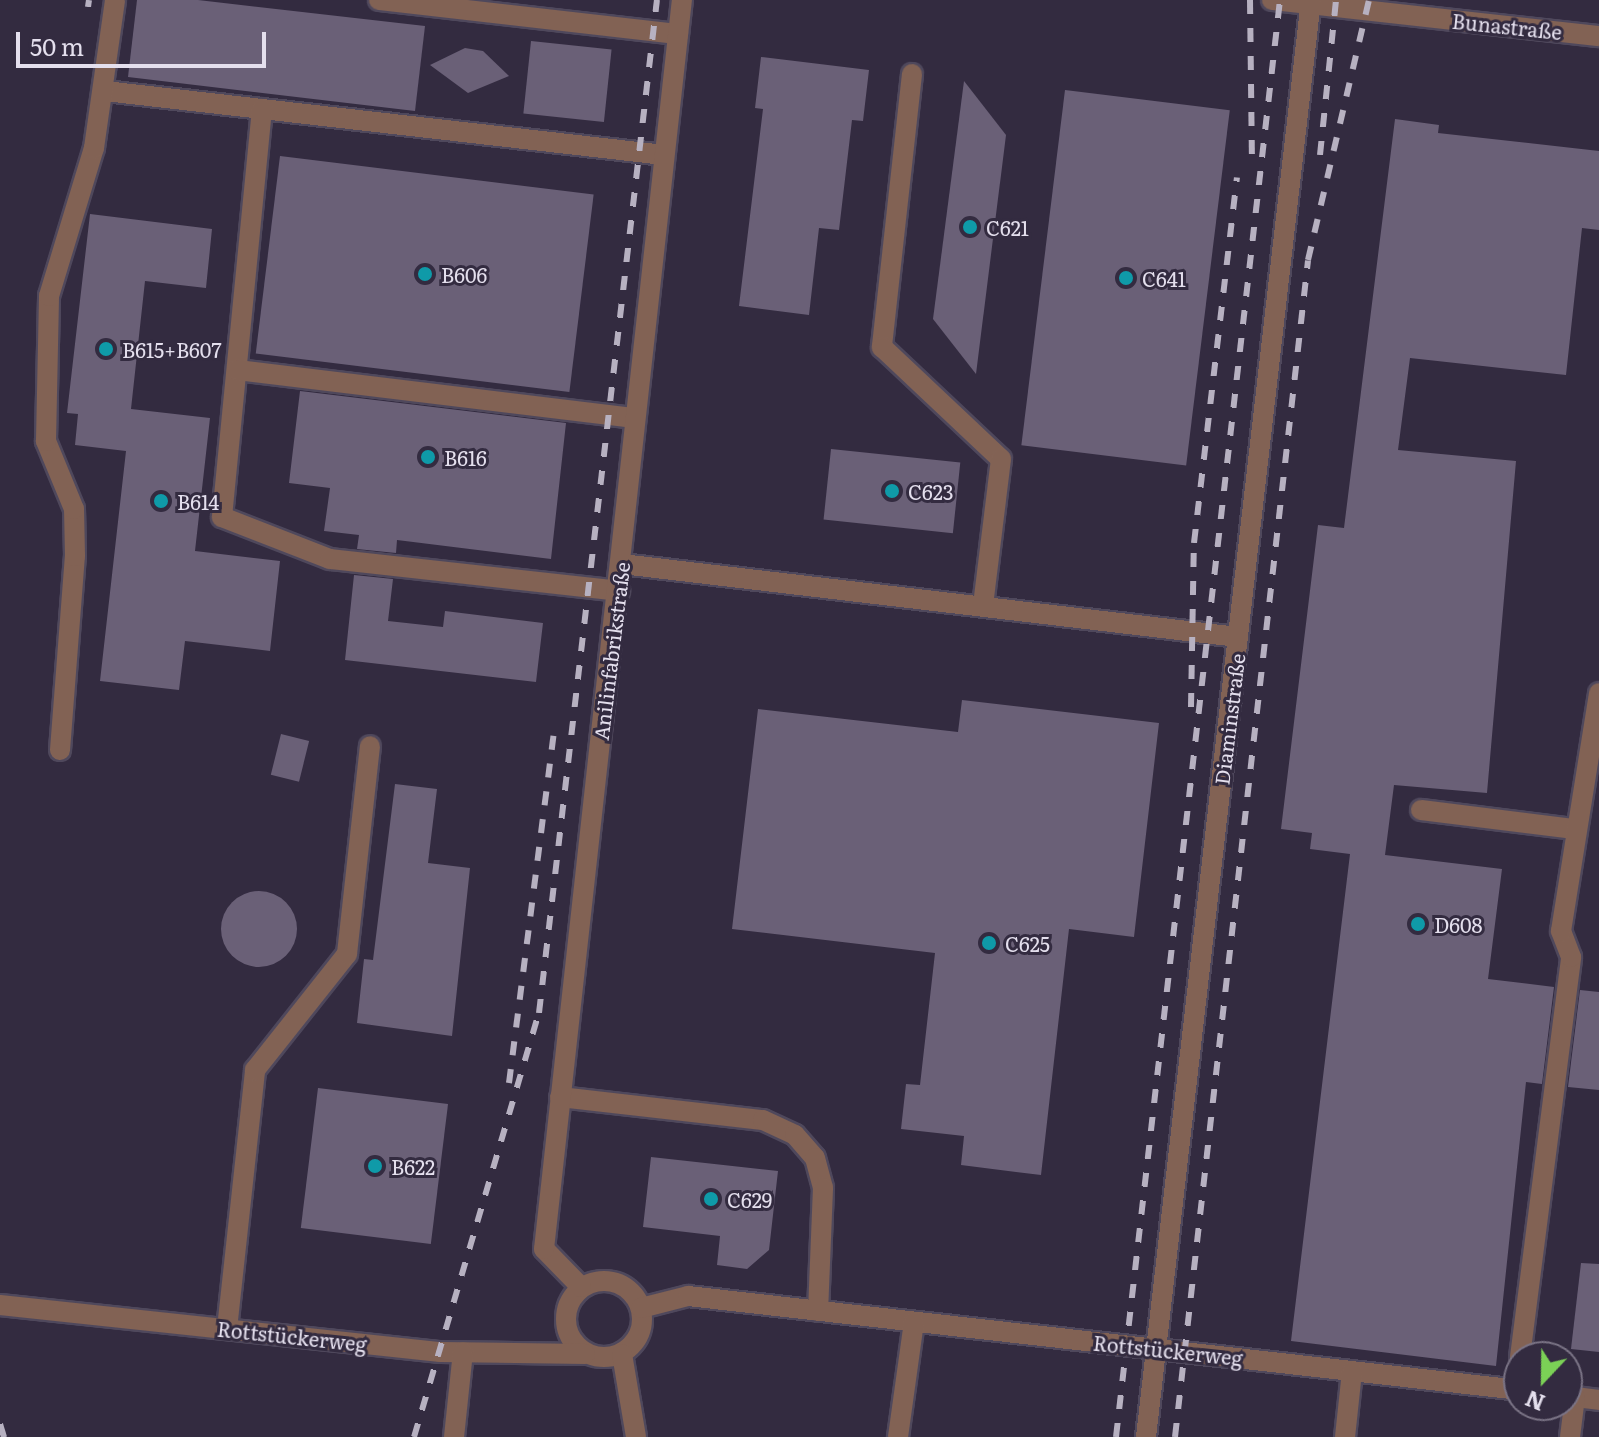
<!DOCTYPE html>
<meta charset="utf-8">
<style>
body{margin:0}
#map{position:relative;width:1599px;height:1437px;overflow:hidden;background:#332b40;font-family:Literata,serif}
div>[style]{position:absolute}
[style*='--x']{left:calc(var(--x)*1px);top:calc(var(--y)*1px);width:calc(var(--w)*1px);rotate:calc(var(--a)*1deg)}
.building>*{inset:0;background:#6a6077;transform-origin:0 0}
.round{border-radius:50%}
.roads{filter:drop-shadow(2px 0 #4f485c) drop-shadow(-2px 0 #4f485c) drop-shadow(0 2px #4f485c) drop-shadow(0 -2px #4f485c)}
.minor>*{height:20px;margin:-10px;padding:0 10px;transform-origin:10px;border-radius:10px;background:#826254}
.minor>.ring{margin:-10px;padding:0;box-sizing:content-box;background:none;border:20px solid #826254;border-radius:50%}
.rail>*{height:6px;margin-top:-3px;transform-origin:0;background:repeating-linear-gradient(90deg,#b7b1c1 0 14px,transparent 0 28px)}
.dots>*{width:22px;height:22px;translate:-50% -50%;box-sizing:border-box;border:4px solid #332b40;border-radius:50%}
span{translate:-50% -50%;white-space:nowrap;text-align:center;line-height:1.15;-webkit-text-stroke:6px #332b40;paint-order:stroke}
.street-label{font-size:20px;color:#e4dfed}
.poi-label{font-size:20px;color:#e4dfed}
.left{translate:0 -50%;text-align:left}
.north{position:absolute;left:1503px;top:1341px;width:80px;height:80px;box-sizing:border-box;background:#332b40;border:2px solid #7a7385;border-radius:50%;rotate:202deg;font-size:22px;font-weight:700;line-height:32px;text-align:center;color:#e4dfed}
.north::after{content:'';display:block;margin:auto;width:28px;height:36px;background:#7bd156;clip-path:polygon(50% 0,100% 100%,50% 72%,0 100%)}
.scale{position:absolute;left:16px;top:32px;width:250px;height:36px;box-sizing:border-box;border:4px solid #e4dfed;border-top:0;padding-left:10px;font-size:24px;line-height:28px;white-space:nowrap;color:#e4dfed;-webkit-text-stroke:6px #332b40;paint-order:stroke}
</style>
<div id="map">
<div class="building">
<div style="clip-path:polygon(137px 0,198px 0,425px 26px,415px 111px,128px 77px)"></div>
<div style="left:531px;top:41px;width:81px;height:73px;rotate:6deg"></div>
<div style="clip-path:polygon(465px 48px,483px 51px,509px 76px,468px 93px,430px 65px)"></div>
<div style="clip-path:polygon(761px 57px,869px 70px,863px 121px,852px 120px,839px 230px,819px 228px,809px 315px,739px 306px,763px 109px,755px 108px)"></div>
<div style="clip-path:polygon(964px 81px,1006px 135px,976px 374px,933px 319px)"></div>
<div style="left:1065px;top:90px;width:166px;height:358px;rotate:7deg"></div>
<div style="clip-path:polygon(1395px 119px,1439px 125px,1438px 133px,1599px 151px,1599px 230px,1582px 228px,1566px 375px,1410px 358px,1398px 450px,1516px 461px,1487px 793px,1394px 785px,1385px 855px,1502px 869px,1488px 979px,1554px 987px,1542px 1084px,1526px 1082px,1496px 1366px,1291px 1341px,1350px 854px,1310px 849px,1312px 833px,1281px 829px,1318px 525px,1344px 528px)"></div>
<div style="left:280px;top:156px;width:316px;height:199px;rotate:7deg"></div>
<div style="clip-path:polygon(90px 214px,212px 229px,206px 288px,145px 281px,131px 409px,210px 418px,195px 551px,280px 561px,270px 651px,185px 641px,179px 690px,100px 681px,126px 451px,75px 445px,78px 414px,67px 413px)"></div>
<div style="clip-path:polygon(300px 391px,566px 423px,551px 559px,397px 540px,396px 553px,357px 549px,359px 535px,324px 531px,330px 488px,289px 483px)"></div>
<div style="left:831px;top:449px;width:130px;height:71px;rotate:6deg"></div>
<div style="clip-path:polygon(354px 575px,393px 579px,388px 621px,443px 627px,445px 611px,543px 623px,536px 682px,345px 660px)"></div>
<div style="clip-path:polygon(962px 700px,1159px 723px,1134px 937px,1069px 929px,1041px 1175px,961px 1165px,964px 1136px,901px 1129px,906px 1084px,920px 1085px,935px 953px,732px 929px,758px 709px,958px 732px)"></div>
<div style="left:281px;top:734px;width:29px;height:42px;rotate:14deg"></div>
<div style="clip-path:polygon(395px 784px,437px 789px,428px 863px,470px 868px,452px 1036px,357px 1023px,364px 959px,373px 960px)"></div>
<div class="round" style="left:221px;top:891px;width:76px;height:76px"></div>
<div style="clip-path:polygon(1580px 990px,1599px 992px,1599px 1090px,1568px 1087px)"></div>
<div style="left:318px;top:1088px;width:131px;height:141px;rotate:7deg"></div>
<div style="clip-path:polygon(651px 1157px,778px 1171px,769px 1250px,747px 1269px,717px 1265px,720px 1236px,643px 1227px)"></div>
<div style="clip-path:polygon(1581px 1263px,1599px 1264px,1599px 1352px,1571px 1349px)"></div>
</div>
<div class="roads">
<div class="minor">
<div style="--x:379;--y:0;--w:301;--a:6.5"></div>
<div style="--x:1272;--y:0;--w:329;--a:6.3"></div>
<div style="--x:912;--y:74;--w:275;--a:96.3"></div>
<div style="--x:882;--y:347;--w:163;--a:43.3"></div>
<div style="--x:1001;--y:459;--w:148;--a:97"></div>
<div style="--x:105;--y:91;--w:563;--a:6.53"></div>
<div style="--x:262;--y:109;--w:410;--a:95.6"></div>
<div style="--x:222;--y:517;--w:116;--a:21.3"></div>
<div style="--x:330;--y:559;--w:291;--a:6.3"></div>
<div style="--x:237;--y:370;--w:399;--a:6.9"></div>
<div style="--x:622;--y:564;--w:620;--a:6.76"></div>
<div style="--x:60;--y:750;--w:195;--a:-85.6"></div>
<div style="--x:75;--y:556;--w:47;--a:-91.2"></div>
<div style="--x:74;--y:509;--w:74;--a:-112.4"></div>
<div style="--x:46;--y:441;--w:145;--a:-88.8"></div>
<div style="--x:49;--y:296;--w:155;--a:-73.1"></div>
<div style="--x:94;--y:148;--w:149;--a:-81.9"></div>
<div style="--x:1421;--y:810;--w:153;--a:7.1"></div>
<div style="--x:560;--y:1097;--w:204;--a:6.5"></div>
<div style="--x:763;--y:1120;--w:35;--a:25"></div>
<div style="--x:795;--y:1135;--w:30;--a:49"></div>
<div style="--x:815;--y:1158;--w:31;--a:75"></div>
<div style="--x:823;--y:1188;--w:123;--a:92.3"></div>
<div class="ring" style="left:566px;top:1281px;width:56px;height:56px"></div>
<div style="--x:581;--y:1287;--w:53;--a:-134.2"></div>
<div style="--x:544;--y:1249;--w:1257;--a:-83.7"></div>
<div style="--x:0;--y:1305;--w:443;--a:6.1"></div>
<div style="--x:440;--y:1352;--w:145;--a:0.8"></div>
<div style="--x:641;--y:1308;--w:49;--a:-14.3"></div>
<div style="--x:688;--y:1296;--w:836;--a:6.45"></div>
<div style="--x:227;--y:1329;--w:261;--a:-83.8"></div>
<div style="--x:255;--y:1070;--w:148;--a:-51.6"></div>
<div style="--x:347;--y:954;--w:209;--a:-83.7"></div>
<div style="--x:622;--y:1354;--w:84;--a:80.4"></div>
<div style="--x:1520;--y:1357;--w:403;--a:-82.7"></div>
<div style="--x:1571;--y:957;--w:28;--a:-111"></div>
<div style="--x:1561;--y:931;--w:241;--a:-80.9"></div>
<div style="--x:1567;--y:1396;--w:32;--a:7"></div>
<div style="--x:454;--y:1437;--w:85;--a:-84"></div>
<div style="--x:898;--y:1437;--w:116;--a:-82.1"></div>
<div style="--x:1146;--y:1437;--w:1446;--a:-83.45"></div>
<div style="--x:1345;--y:1437;--w:66;--a:-83.9"></div>
<div style="--x:1570;--y:1437;--w:40;--a:-82.9"></div>
</div>
</div>
<div class="rail">
<div style="--x:1250;--y:0;--w:156;--a:89.3"></div>
<div style="--x:88;--y:7;--w:7;--a:-82"></div>
<div style="--x:1320;--y:155;--w:156;--a:-84.1"></div>
<div style="--x:1191;--y:707;--w:164;--a:-89"></div>
<div style="--x:1194;--y:543;--w:368;--a:-83.3"></div>
<div style="--x:509;--y:1083;--w:364;--a:-82.7"></div>
<div style="--x:0;--y:1424;--w:14;--a:73"></div>
<div style="--x:414;--y:1437;--w:442;--a:-73.6"></div>
<div style="--x:539;--y:1013;--w:1020;--a:-83.36"></div>
<div style="--x:1116;--y:1437;--w:1446;--a:-83.49"></div>
<div style="--x:1175;--y:1437;--w:1184;--a:-83.55"></div>
<div style="--x:1308;--y:260;--w:267;--a:-76.8"></div>
</div>
<div class="dots">
<div style="left:970px;top:227px;background:#0f9aa8"></div>
<div style="left:425px;top:274px;background:#0f9aa8"></div>
<div style="left:1126px;top:278px;background:#0f9aa8"></div>
<div style="left:106px;top:349px;background:#0f9aa8"></div>
<div style="left:428px;top:457px;background:#0f9aa8"></div>
<div style="left:892px;top:491px;background:#0f9aa8"></div>
<div style="left:161px;top:501px;background:#0f9aa8"></div>
<div style="left:1418px;top:924px;background:#0f9aa8"></div>
<div style="left:989px;top:943px;background:#0f9aa8"></div>
<div style="left:375px;top:1166px;background:#0f9aa8"></div>
<div style="left:711px;top:1199px;background:#0f9aa8"></div>
</div>
<div class="street-label">
<span style="left:1507px;top:26px;rotate:6deg">Bunastraße</span>
<span style="left:611px;top:651px;rotate:-83deg">Anilinfabrikstraße</span>
<span style="left:1229px;top:719px;rotate:-83deg">Diaminstraße</span>
<span style="left:292px;top:1336px;rotate:6deg">Rottstückerweg</span>
<span style="left:1168px;top:1350px;rotate:6deg">Rottstückerweg</span>
</div>
<div class="poi-label">
<span class="left" style="left:986px;top:227px">C621</span>
<span class="left" style="left:441px;top:274px">B606</span>
<span class="left" style="left:1142px;top:278px">C641</span>
<span class="left" style="left:122px;top:349px">B615+B607</span>
<span class="left" style="left:444px;top:457px">B616</span>
<span class="left" style="left:908px;top:491px">C623</span>
<span class="left" style="left:177px;top:501px">B614</span>
<span class="left" style="left:1434px;top:924px">D608</span>
<span class="left" style="left:1005px;top:943px">C625</span>
<span class="left" style="left:391px;top:1166px">B622</span>
<span class="left" style="left:727px;top:1199px">C629</span>
</div>
<div class="north">N</div>
<div class="scale">50 m</div>
</div>
